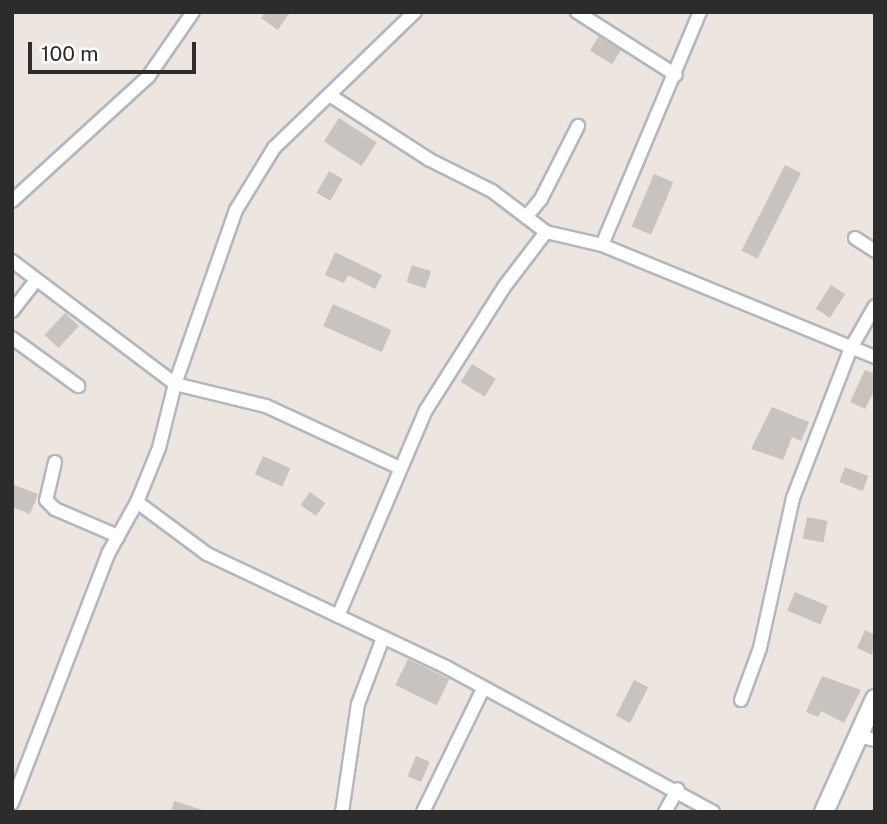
<!DOCTYPE html>
<style>
body{margin:0}
#map{position:relative;width:887px;height:824px;overflow:hidden;background:#ede6e0;font-family:"Public Sans",sans-serif}
div>[style]{position:absolute}
[style*='--x']{left:calc(var(--x)*1px);top:calc(var(--y)*1px);width:calc(var(--w)*1px);rotate:calc(var(--a)*1deg)}
.building>*{inset:0;background:#c8c3bf;transform-origin:0 0}
.roads{filter:drop-shadow(2px 0 #b3b7be) drop-shadow(-2px 0 #b3b7be) drop-shadow(0 2px #b3b7be) drop-shadow(0 -2px #b3b7be)}
.street>*{height:12px;margin:-6px;padding:0 6px;transform-origin:6px;border-radius:6px;background:#fff}
.secondary>*{height:18px;margin:-9px;padding:0 9px;transform-origin:9px;border-radius:9px;background:#fff}
span{translate:-50% -50%;white-space:nowrap;text-align:center;line-height:1.15;-webkit-text-stroke:6px #fff;paint-order:stroke}
.frame{position:absolute;inset:0;border:14px solid #2c2c2c;pointer-events:none}
.scale{position:absolute;left:28px;top:42px;width:168px;height:32px;box-sizing:border-box;border:4px solid #2c2c2c;border-top:0;padding-left:9px;font-size:21px;line-height:24px;white-space:nowrap;color:#2c2c2c;-webkit-text-stroke:5px #fff;paint-order:stroke}
</style>
<div id="map">
<div class="building">
<div style="clip-path:polygon(265px 12px,290px 12px,278px 30px,261px 18px)"></div>
<div style="left:599px;top:36px;width:26px;height:17px;rotate:32deg"></div>
<div style="left:339px;top:118px;width:45px;height:28px;rotate:33deg"></div>
<div style="left:785px;top:165px;width:18px;height:96px;rotate:27deg"></div>
<div style="left:329px;top:171px;width:16px;height:25px;rotate:30deg"></div>
<div style="left:654px;top:174px;width:21px;height:57px;rotate:23deg"></div>
<div style="clip-path:polygon(335px 252px,382px 275px,375px 289px,348px 275px,344px 283px,325px 275px)"></div>
<div style="left:412px;top:265px;width:20px;height:18px;rotate:18deg"></div>
<div style="left:831px;top:285px;width:17px;height:28px;rotate:33deg"></div>
<div style="left:333px;top:304px;width:64px;height:24px;rotate:24deg"></div>
<div style="left:65px;top:313px;width:19px;height:30px;rotate:43deg"></div>
<div style="left:472px;top:364px;width:28px;height:21px;rotate:32deg"></div>
<div style="clip-path:polygon(865px 370px,875px 374px,875px 389px,865px 409px,850px 402px)"></div>
<div style="clip-path:polygon(772px 407px,809px 422px,801px 441px,792px 437px,783px 460px,751px 449px)"></div>
<div style="left:263px;top:456px;width:30px;height:20px;rotate:24deg"></div>
<div style="left:845px;top:467px;width:25px;height:16px;rotate:21deg"></div>
<div style="clip-path:polygon(12px 484px,38px 494px,30px 514px,12px 507px)"></div>
<div style="left:310px;top:492px;width:19px;height:16px;rotate:36deg"></div>
<div style="left:807px;top:517px;width:21px;height:22px;rotate:11deg"></div>
<div style="left:795px;top:592px;width:36px;height:20px;rotate:23deg"></div>
<div style="clip-path:polygon(865px 630px,875px 635px,872px 655px,857px 648px)"></div>
<div style="left:408px;top:659px;width:46px;height:29px;rotate:26deg"></div>
<div style="clip-path:polygon(822px 676px,861px 690px,844px 723px,821px 711px,818px 717px,806px 712px)"></div>
<div style="left:634px;top:680px;width:16px;height:40px;rotate:27deg"></div>
<div style="left:416px;top:756px;width:15px;height:22px;rotate:23deg"></div>
<div style="clip-path:polygon(174px 801px,203px 810px,203px 812px,171px 812px)"></div>
</div>
<div class="roads">
<div class="street">
<div style="--x:577;--y:12;--w:117;--a:32.5"></div>
<div style="--x:331;--y:96;--w:118;--a:32.9"></div>
<div style="--x:430;--y:160;--w:69;--a:26.6"></div>
<div style="--x:492;--y:191;--w:68;--a:37.2"></div>
<div style="--x:546;--y:232;--w:57;--a:13.1"></div>
<div style="--x:602;--y:245;--w:295;--a:22.3"></div>
<div style="--x:12;--y:201;--w:184;--a:-42.4"></div>
<div style="--x:148;--y:77;--w:79;--a:-55.3"></div>
<div style="--x:526;--y:217;--w:23;--a:-50"></div>
<div style="--x:541;--y:199;--w:82;--a:-63.1"></div>
<div style="--x:855;--y:238;--w:24;--a:33"></div>
<div style="--x:602;--y:245;--w:253;--a:-67.2"></div>
<div style="--x:12;--y:261;--w:204;--a:37"></div>
<div style="--x:175;--y:384;--w:94;--a:13.6"></div>
<div style="--x:266;--y:406;--w:148;--a:24.8"></div>
<div style="--x:12;--y:311;--w:39;--a:-52"></div>
<div style="--x:12;--y:338;--w:82;--a:36"></div>
<div style="--x:55;--y:462;--w:39;--a:103"></div>
<div style="--x:46;--y:500;--w:13;--a:45"></div>
<div style="--x:55;--y:509;--w:69;--a:23.2"></div>
<div style="--x:137;--y:502;--w:87;--a:36.6"></div>
<div style="--x:207;--y:554;--w:264;--a:25.3"></div>
<div style="--x:446;--y:667;--w:304;--a:28.5"></div>
<div style="--x:338;--y:616;--w:224;--a:-66.9"></div>
<div style="--x:426;--y:410;--w:146;--a:-57.6"></div>
<div style="--x:504;--y:287;--w:69;--a:-52.6"></div>
<div style="--x:741;--y:700;--w:55;--a:-69.9"></div>
<div style="--x:760;--y:648;--w:154;--a:-77.6"></div>
<div style="--x:793;--y:498;--w:161;--a:-68.9"></div>
<div style="--x:851;--y:348;--w:48;--a:-60.3"></div>
<div style="--x:858;--y:736;--w:17;--a:13"></div>
<div style="--x:12;--y:803;--w:267;--a:-68.9"></div>
<div style="--x:108;--y:554;--w:60;--a:-60.9"></div>
<div style="--x:137;--y:502;--w:58;--a:-67.8"></div>
<div style="--x:159;--y:448;--w:66;--a:-76"></div>
<div style="--x:175;--y:384;--w:184;--a:-70.7"></div>
<div style="--x:236;--y:210;--w:73;--a:-58.5"></div>
<div style="--x:274;--y:148;--w:196;--a:-44"></div>
<div style="--x:342;--y:812;--w:109;--a:-81.6"></div>
<div style="--x:358;--y:704;--w:71;--a:-69.3"></div>
<div style="--x:423;--y:812;--w:137;--a:-64"></div>
<div style="--x:665;--y:812;--w:26;--a:-61"></div>
</div>
<div class="secondary">
<div style="--x:824;--y:812;--w:124;--a:-65.7"></div>
</div>
</div>
<div class="frame"></div>
<div class="scale">100 m</div>
</div>
